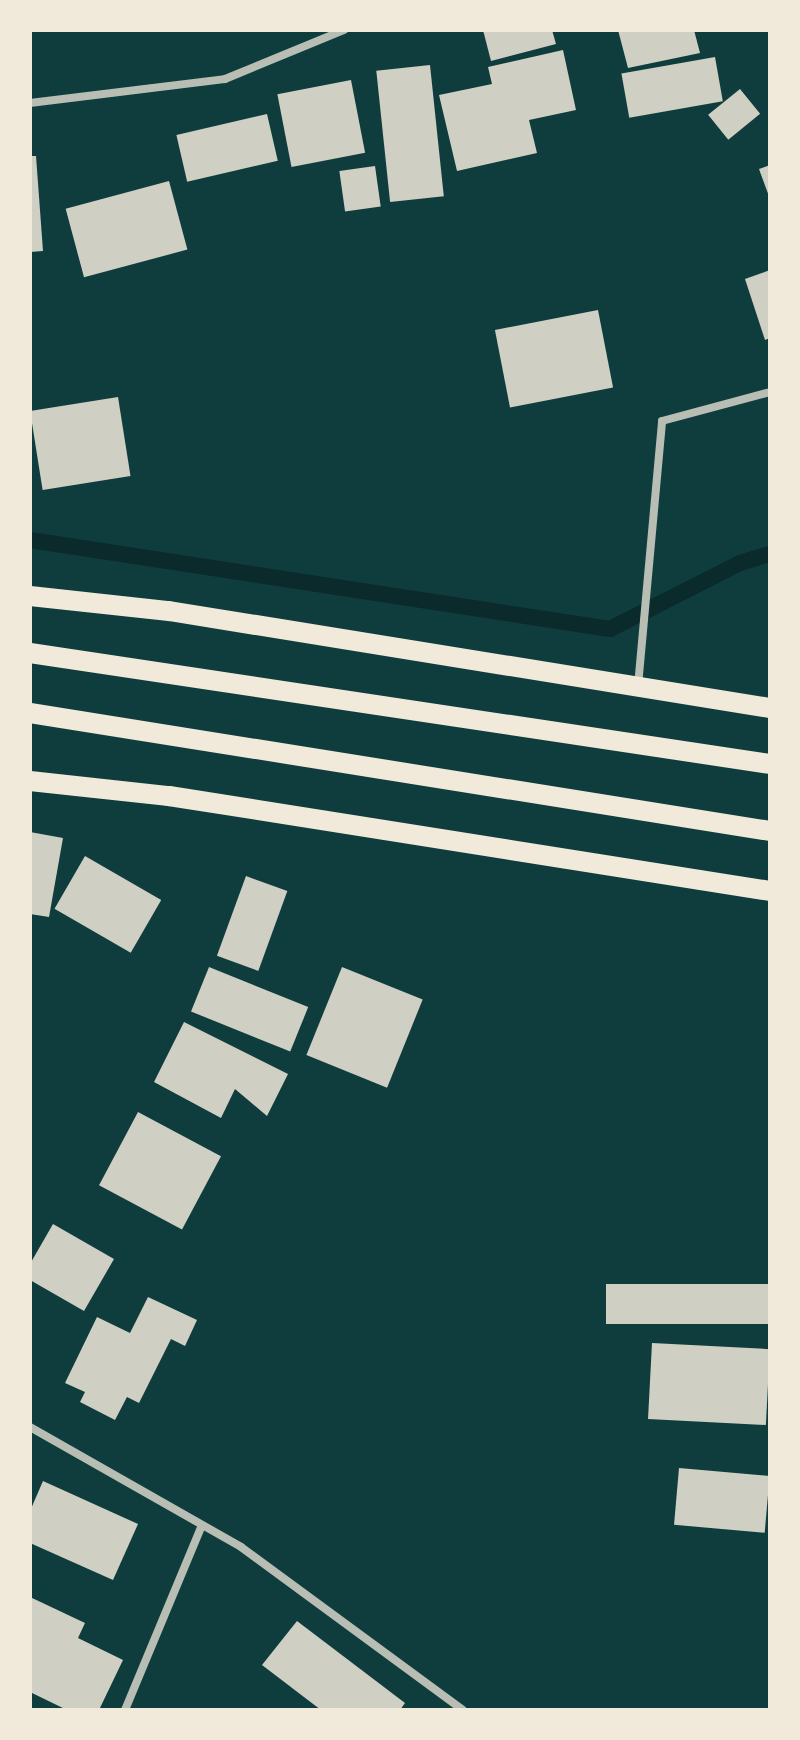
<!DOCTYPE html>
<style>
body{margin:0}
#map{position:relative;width:800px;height:1740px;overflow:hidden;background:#0f3d3e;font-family:"Asap Condensed",sans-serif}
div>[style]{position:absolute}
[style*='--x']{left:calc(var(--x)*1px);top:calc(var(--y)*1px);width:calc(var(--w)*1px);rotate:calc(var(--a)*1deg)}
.stream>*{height:16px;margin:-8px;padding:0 8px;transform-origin:8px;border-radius:8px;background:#0a2a2b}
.building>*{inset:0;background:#cfcfc3;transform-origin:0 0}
.minor>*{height:8px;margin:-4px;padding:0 4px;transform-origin:4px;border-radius:4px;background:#b8beb3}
.primary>*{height:20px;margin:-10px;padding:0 10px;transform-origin:10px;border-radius:10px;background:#f1e9da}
span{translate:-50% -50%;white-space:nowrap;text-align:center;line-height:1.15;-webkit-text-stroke:6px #f1e9da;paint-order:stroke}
.frame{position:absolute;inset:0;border:32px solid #f1e9da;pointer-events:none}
</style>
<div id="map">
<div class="stream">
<div style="--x:30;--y:540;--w:587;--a:8.72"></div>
<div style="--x:610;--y:629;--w:146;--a:-26.9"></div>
<div style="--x:740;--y:563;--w:31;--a:-17"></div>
</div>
<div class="building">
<div style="clip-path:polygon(483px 30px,552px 30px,556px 44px,491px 61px)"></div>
<div style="clip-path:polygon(618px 30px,694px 30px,700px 53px,628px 68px)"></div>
<div style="clip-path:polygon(563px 50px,576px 110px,529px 120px,537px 153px,457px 171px,439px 95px,492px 84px,488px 67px)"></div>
<div style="left:715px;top:57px;width:45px;height:95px;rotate:80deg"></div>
<div style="left:430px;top:65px;width:132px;height:54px;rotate:84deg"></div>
<div style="left:351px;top:80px;width:74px;height:75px;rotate:79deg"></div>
<div style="left:740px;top:89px;width:32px;height:41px;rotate:51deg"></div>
<div style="left:267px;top:114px;width:48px;height:93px;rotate:77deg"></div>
<div style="clip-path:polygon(30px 156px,36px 156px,43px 251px,30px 252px)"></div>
<div style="clip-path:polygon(770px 165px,770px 199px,759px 169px)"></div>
<div style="left:375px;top:166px;width:41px;height:36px;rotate:82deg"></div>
<div style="left:169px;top:181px;width:71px;height:107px;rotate:75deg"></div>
<div style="clip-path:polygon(770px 270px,770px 338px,765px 340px,745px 279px)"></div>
<div style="left:598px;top:310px;width:79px;height:105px;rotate:79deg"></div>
<div style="left:118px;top:397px;width:80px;height:89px;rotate:81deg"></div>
<div style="clip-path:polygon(30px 832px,63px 838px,49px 917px,30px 914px)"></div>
<div style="left:85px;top:856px;width:88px;height:61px;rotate:30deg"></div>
<div style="left:246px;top:876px;width:44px;height:85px;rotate:20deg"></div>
<div style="left:209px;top:967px;width:107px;height:48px;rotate:22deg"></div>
<div style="left:342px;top:967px;width:87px;height:95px;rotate:22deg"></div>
<div style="clip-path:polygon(184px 1022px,288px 1074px,267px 1116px,235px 1089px,221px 1118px,154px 1082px)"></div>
<div style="left:138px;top:1112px;width:94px;height:83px;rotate:28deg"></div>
<div style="clip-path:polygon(53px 1224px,114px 1259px,84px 1311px,30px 1280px,30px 1264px)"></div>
<div style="left:770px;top:1284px;width:40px;height:164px;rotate:90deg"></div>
<div style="clip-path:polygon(148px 1297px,197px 1320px,185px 1346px,171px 1339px,139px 1403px,127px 1397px,115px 1420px,80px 1402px,85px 1392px,65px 1383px,97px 1317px,130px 1333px)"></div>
<div style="left:652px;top:1343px;width:118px;height:76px;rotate:3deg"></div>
<div style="left:679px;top:1468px;width:91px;height:57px;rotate:5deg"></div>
<div style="clip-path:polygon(43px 1481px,138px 1524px,113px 1580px,30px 1543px,30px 1511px)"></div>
<div style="clip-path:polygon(30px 1597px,85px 1623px,78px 1638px,123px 1660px,99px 1710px,67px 1710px,30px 1692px)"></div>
<div style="clip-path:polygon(297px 1621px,405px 1703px,400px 1710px,321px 1710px,262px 1665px)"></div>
</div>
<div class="minor">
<div style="--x:30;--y:103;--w:196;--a:-7"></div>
<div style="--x:225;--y:79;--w:129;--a:-22.4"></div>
<div style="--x:638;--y:686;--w:266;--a:-84.8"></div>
<div style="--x:662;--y:421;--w:112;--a:-15"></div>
<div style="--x:30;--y:1427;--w:243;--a:29.6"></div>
<div style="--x:241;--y:1547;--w:275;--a:36.3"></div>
<div style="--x:125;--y:1710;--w:200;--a:-67.4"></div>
</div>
<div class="primary">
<div style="--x:30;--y:596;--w:140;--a:6.2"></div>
<div style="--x:169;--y:611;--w:609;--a:9.17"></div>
<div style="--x:30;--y:653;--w:748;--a:8.53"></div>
<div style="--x:30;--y:713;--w:749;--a:9.06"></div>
<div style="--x:30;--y:781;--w:140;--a:6.2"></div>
<div style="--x:169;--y:796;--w:608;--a:8.98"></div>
</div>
<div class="frame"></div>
</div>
